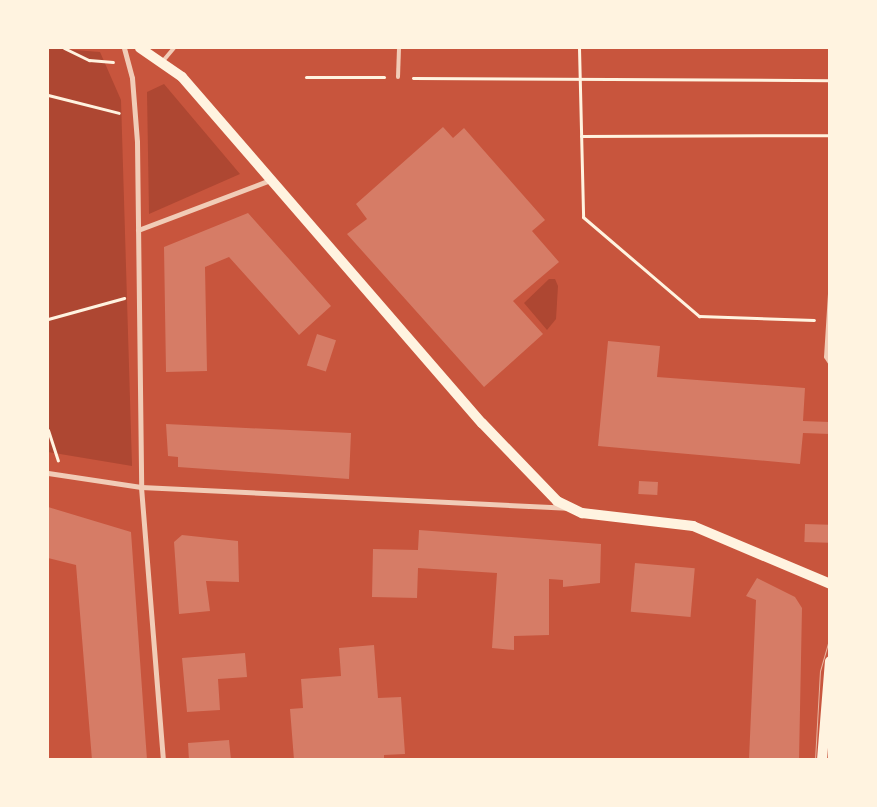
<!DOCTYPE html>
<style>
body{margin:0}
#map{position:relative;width:877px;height:807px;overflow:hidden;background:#c8553d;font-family:"Golos Text",sans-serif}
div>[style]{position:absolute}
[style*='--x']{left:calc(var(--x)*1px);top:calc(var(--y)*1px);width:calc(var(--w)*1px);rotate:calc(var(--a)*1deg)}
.green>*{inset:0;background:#ae4732}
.building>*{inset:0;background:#d67c66;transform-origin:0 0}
.path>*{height:3px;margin:-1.5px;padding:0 1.5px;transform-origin:1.5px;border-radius:1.5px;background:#fff3e0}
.service>*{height:4px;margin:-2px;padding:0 2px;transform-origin:2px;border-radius:2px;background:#f1ccb7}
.minor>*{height:5px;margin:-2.5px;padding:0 2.5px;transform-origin:2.5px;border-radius:2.5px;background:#f1ccb7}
.secondary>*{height:10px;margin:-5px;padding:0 5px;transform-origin:5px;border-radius:5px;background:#fff3e0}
.tram>*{height:1px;margin:-0.5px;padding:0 0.5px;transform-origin:0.5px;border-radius:0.5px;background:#e9b49f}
span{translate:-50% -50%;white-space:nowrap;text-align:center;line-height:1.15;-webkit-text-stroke:5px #fff3e0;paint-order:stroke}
.frame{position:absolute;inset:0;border:49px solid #fff3e0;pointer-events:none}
</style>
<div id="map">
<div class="green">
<div style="clip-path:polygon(48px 48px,100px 52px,121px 100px,132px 466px,48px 452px)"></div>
<div style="clip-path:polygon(164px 84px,240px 174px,149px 214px,147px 92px)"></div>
<div style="clip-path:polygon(549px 279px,555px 279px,558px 286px,556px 319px,547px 330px,524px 303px)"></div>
</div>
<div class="building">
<div style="clip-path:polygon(443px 127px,453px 138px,464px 128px,545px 220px,532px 231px,559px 262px,513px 301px,543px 334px,484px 387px,347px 234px,367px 219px,356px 204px)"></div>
<div style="clip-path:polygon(248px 213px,331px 306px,299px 335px,229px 257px,205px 267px,207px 371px,166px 372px,164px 247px)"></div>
<div style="left:317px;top:334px;width:20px;height:33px;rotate:18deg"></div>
<div style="clip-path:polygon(608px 341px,660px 346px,657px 377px,805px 388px,803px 421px,830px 422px,830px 434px,803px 433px,800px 464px,598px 446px)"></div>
<div style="clip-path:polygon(166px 424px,351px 433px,349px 479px,178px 467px,178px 457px,168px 456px)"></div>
<div style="left:639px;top:481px;width:19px;height:13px;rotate:3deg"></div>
<div style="clip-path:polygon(48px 507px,131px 532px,147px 760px,92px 760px,76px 565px,48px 558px)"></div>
<div style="left:805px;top:524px;width:24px;height:18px;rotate:2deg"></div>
<div style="clip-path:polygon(419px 530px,601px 544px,600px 583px,563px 587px,563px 580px,549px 579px,549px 635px,514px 636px,514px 650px,492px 648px,497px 573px,418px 568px,417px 598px,372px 597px,373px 549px,418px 550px)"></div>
<div style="clip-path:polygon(182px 535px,238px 541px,239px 582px,206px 581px,210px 611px,179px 614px,174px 542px)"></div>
<div style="left:635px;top:563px;width:60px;height:49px;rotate:5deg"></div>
<div style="clip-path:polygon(757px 578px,795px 597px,802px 608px,799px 760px,749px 759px,756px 600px,746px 596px)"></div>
<div style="clip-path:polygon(374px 645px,378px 698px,401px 697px,405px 754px,384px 755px,384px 760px,294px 760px,290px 709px,303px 708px,301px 679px,341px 676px,339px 648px)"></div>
<div style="clip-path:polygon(245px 653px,247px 677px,218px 679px,220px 710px,187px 712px,182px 658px)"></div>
<div style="clip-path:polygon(229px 740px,231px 760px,189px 760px,188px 743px)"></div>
</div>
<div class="path">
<div style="--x:64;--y:48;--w:28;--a:26"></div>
<div style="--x:89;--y:60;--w:24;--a:5"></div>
<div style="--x:579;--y:48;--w:169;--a:88.6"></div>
<div style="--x:583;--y:217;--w:153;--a:40.5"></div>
<div style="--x:699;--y:316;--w:115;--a:2"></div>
<div style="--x:306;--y:77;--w:78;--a:0"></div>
<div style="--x:413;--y:78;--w:417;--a:0.3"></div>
<div style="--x:48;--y:95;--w:73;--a:14.2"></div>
<div style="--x:581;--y:136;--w:249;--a:-0.2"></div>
<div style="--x:48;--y:319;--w:79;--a:-15.4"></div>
<div style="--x:48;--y:430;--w:32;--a:72"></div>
</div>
<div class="service">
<div style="--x:163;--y:61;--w:17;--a:-50"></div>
<div style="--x:398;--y:77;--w:29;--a:-88"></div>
<div style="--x:830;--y:294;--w:63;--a:93.6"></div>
<div style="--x:826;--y:357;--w:7;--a:56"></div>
</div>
<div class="minor">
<div style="--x:124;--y:48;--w:31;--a:75"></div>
<div style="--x:132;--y:78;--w:64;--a:85.5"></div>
<div style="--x:137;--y:142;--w:345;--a:89.3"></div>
<div style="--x:141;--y:487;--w:274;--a:85.4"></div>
<div style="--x:138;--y:230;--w:141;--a:-20.7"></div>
<div style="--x:48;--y:473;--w:94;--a:8.6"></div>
<div style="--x:141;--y:487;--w:426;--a:2.8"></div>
</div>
<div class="secondary">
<div style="--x:140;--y:48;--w:51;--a:34.6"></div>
<div style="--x:182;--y:77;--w:458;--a:49.1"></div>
<div style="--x:482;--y:423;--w:108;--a:46.1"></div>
<div style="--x:557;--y:501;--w:28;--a:26"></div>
<div style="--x:582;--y:513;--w:112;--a:6.7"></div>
<div style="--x:693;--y:526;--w:149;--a:22.9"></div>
<div style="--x:822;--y:760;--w:99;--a:-85.4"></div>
</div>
<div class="tram">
<div style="--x:815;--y:760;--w:89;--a:-86.8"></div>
<div style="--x:820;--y:671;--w:35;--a:-74"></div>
<div style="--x:828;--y:760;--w:43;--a:-87.3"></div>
</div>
<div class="frame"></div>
</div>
